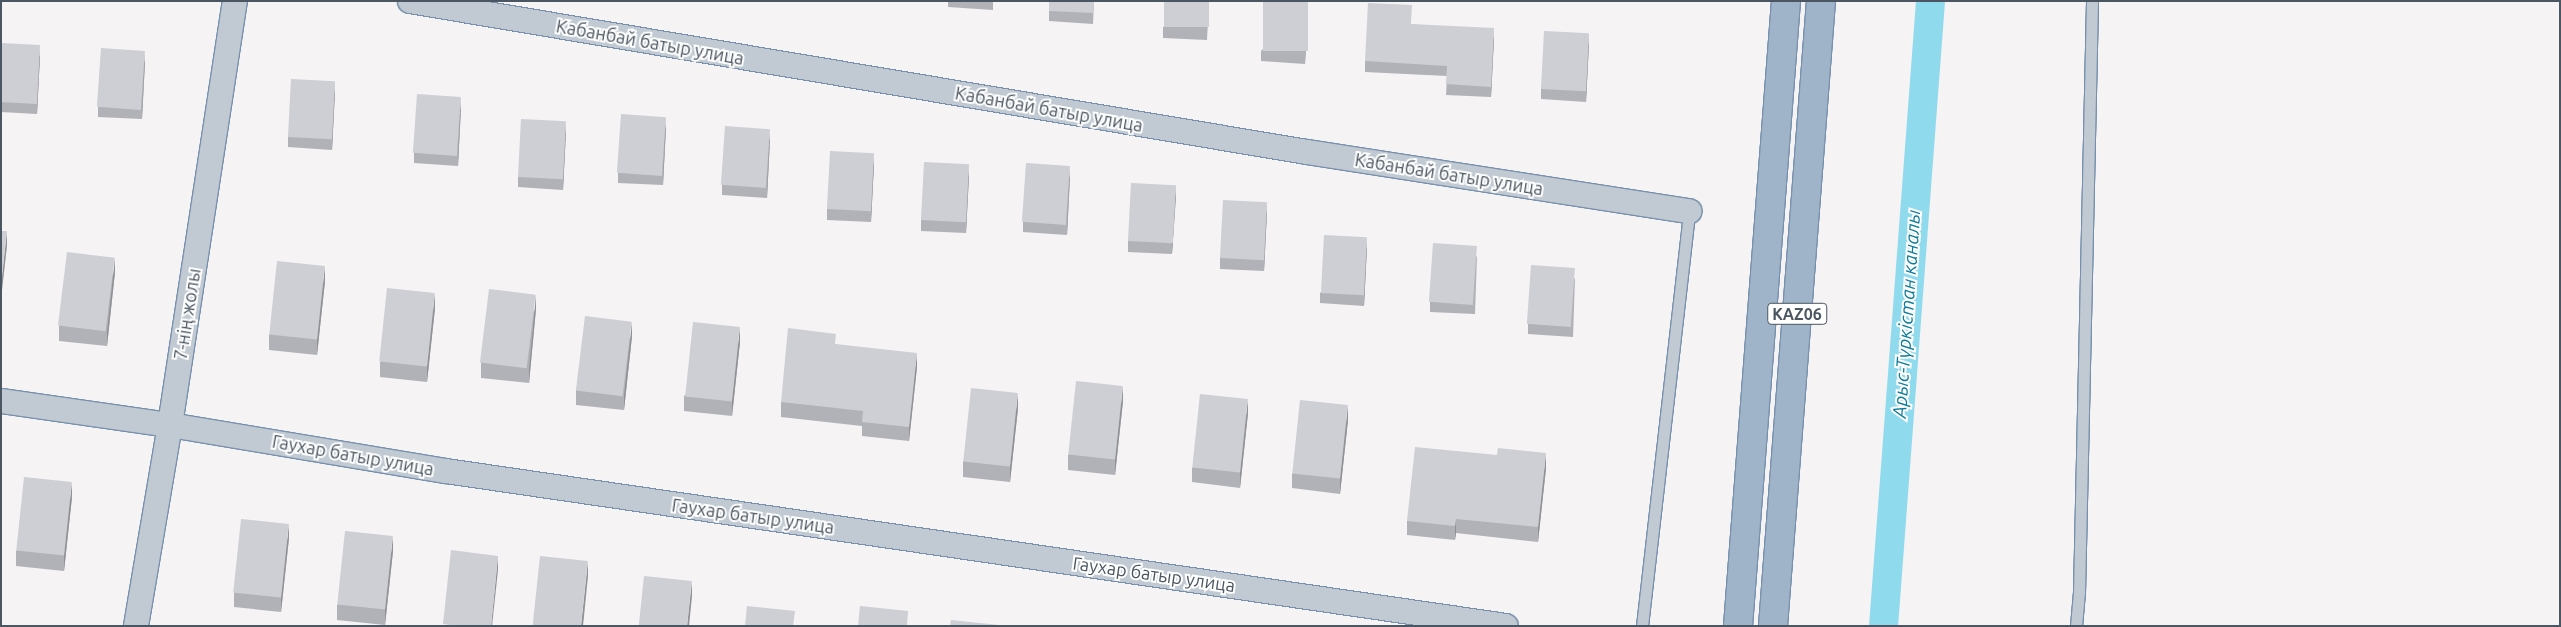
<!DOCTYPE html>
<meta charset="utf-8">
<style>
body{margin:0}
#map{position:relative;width:2561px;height:627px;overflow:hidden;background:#f5f3f3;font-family:Ubuntu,sans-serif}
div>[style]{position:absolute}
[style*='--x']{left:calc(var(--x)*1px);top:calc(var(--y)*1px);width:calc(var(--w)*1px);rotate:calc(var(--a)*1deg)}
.canal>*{height:29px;margin:-14.5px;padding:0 14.5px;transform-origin:14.5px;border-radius:14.5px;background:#90daee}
.roads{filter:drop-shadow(1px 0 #7690ad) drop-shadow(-1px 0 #7690ad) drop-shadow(0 1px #7690ad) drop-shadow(0 -1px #7690ad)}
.service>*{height:11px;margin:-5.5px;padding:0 5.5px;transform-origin:5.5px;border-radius:5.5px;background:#c1cad2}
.minor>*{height:24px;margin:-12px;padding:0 12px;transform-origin:12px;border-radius:12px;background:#c1cad2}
.trunk>*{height:28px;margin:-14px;padding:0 14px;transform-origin:14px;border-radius:14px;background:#9fb4c9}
.wall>*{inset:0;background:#b0b2b7}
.shaded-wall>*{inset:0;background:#909195}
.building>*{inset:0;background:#cdcfd5;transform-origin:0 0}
span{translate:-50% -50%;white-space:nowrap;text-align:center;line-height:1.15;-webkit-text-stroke:4px #fff;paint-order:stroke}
.shield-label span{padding:1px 4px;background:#fff;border:1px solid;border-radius:4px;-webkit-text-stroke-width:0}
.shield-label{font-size:16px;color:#4a5661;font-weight:700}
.street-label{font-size:18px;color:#4a5661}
.water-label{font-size:19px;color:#0c7c9b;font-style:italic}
.frame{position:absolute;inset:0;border:2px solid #4a5661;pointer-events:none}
</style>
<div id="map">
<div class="canal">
<div style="--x:1883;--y:626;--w:627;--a:-85.7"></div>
</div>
<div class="roads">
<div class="service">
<div style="--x:1642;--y:626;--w:418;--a:-83.5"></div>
<div style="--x:2076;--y:626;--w:33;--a:-85"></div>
<div style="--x:2079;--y:593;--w:592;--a:-88.74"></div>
</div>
<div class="minor">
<div style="--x:410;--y:1;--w:910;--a:9.56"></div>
<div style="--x:1307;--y:152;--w:387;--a:8.8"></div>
<div style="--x:1;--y:401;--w:171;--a:8.1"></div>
<div style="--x:170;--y:425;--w:280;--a:9.5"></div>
<div style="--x:446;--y:471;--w:1071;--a:8.32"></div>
<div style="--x:136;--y:626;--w:204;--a:-80.4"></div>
<div style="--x:170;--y:425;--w:429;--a:-81.3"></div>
</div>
<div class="trunk">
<div style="--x:1738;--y:626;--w:627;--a:-85.61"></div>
<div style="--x:1773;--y:626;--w:627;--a:-85.61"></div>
</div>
</div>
<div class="wall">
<div style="clip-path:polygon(948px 1px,993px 1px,993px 10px,948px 7px)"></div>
<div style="clip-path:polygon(1049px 1px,1094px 1px,1093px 24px,1049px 21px)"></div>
<div style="clip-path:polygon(1209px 1px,1207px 40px,1163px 38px,1163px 27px)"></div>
<div style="clip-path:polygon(1308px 1px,1305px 64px,1261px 61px,1261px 51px)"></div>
<div style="clip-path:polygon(1412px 24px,1494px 38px,1491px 97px,1446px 95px,1447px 76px,1365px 72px,1365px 61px)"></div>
<div style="clip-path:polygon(1px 43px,40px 56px,37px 114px,1px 112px)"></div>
<div style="clip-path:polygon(1589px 43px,1586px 102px,1541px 99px,1541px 89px)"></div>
<div style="clip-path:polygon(145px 61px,142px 119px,98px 117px,98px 107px)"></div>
<div style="clip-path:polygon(335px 91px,332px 150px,288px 147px,288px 137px)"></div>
<div style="clip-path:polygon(461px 107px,458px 166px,414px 163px,414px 153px)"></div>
<div style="clip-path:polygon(666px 127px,663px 185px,618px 183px,618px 173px)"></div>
<div style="clip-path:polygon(566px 131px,563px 190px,518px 187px,518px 177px)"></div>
<div style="clip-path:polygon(770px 139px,767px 198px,722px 195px,722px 185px)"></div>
<div style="clip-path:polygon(874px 164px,871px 222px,827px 220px,827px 209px)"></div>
<div style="clip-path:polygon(969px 175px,966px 233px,921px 231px,921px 220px)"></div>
<div style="clip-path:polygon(1070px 176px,1067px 235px,1023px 232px,1023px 222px)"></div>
<div style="clip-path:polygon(1176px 195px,1172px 254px,1128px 252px,1128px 241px)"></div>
<div style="clip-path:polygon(1267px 212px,1264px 271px,1220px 269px,1220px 258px)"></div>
<div style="clip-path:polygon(1367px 247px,1364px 306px,1320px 303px,1320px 293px)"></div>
<div style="clip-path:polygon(1477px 256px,1475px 314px,1430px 312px,1430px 302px)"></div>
<div style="clip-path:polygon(115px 272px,107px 346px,59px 341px,59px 326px)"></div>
<div style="clip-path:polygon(1575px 278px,1573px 337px,1528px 334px,1528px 324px)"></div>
<div style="clip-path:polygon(325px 281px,317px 355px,269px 350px,269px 335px)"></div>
<div style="clip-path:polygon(435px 308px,427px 382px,380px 377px,380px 362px)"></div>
<div style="clip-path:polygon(536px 309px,529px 383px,481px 378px,481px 363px)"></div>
<div style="clip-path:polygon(632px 336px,624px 410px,576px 405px,576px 390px)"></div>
<div style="clip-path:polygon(740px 342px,732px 416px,684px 411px,684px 396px)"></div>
<div style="clip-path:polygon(836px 344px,917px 367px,909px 441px,862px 436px,862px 426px,781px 417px,781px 402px)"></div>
<div style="clip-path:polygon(1123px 401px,1115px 475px,1068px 470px,1068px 455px)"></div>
<div style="clip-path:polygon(1018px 408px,1010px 482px,963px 477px,963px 462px)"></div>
<div style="clip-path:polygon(1248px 413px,1240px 488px,1192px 482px,1192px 468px)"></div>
<div style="clip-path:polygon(1348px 420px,1340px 494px,1292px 488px,1292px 474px)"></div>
<div style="clip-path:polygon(1546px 468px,1538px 542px,1456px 533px,1455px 540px,1407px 535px,1407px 521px)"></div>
<div style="clip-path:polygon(72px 497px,64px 571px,16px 566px,16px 551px)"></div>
<div style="clip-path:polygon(289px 538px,281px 612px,234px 607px,234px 593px)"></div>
<div style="clip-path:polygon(393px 551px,385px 625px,337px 620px,337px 605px)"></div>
</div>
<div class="shaded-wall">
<div style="clip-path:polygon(1308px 1px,1305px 64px,1305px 54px)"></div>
<div style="clip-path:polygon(1494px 28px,1494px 38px,1491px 97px,1491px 87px)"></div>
<div style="clip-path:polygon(1589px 33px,1589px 43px,1586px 102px,1586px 92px)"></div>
<div style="clip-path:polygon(40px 45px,40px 56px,37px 114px,37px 104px)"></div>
<div style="clip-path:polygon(145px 51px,145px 61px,142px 119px,142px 109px)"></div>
<div style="clip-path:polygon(335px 81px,335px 91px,332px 150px,332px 139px)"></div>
<div style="clip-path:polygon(461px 97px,461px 107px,458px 166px,458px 155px)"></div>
<div style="clip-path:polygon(666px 117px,666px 127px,663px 185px,663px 175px)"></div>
<div style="clip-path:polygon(566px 121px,566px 131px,563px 190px,563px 179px)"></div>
<div style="clip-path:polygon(770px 129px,770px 139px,767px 198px,767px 187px)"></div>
<div style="clip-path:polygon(874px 153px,874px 164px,871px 222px,871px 212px)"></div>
<div style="clip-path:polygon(969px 164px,969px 175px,966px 233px,966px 223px)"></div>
<div style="clip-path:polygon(1070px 166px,1070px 176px,1067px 235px,1067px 224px)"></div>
<div style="clip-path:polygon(1176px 185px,1176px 195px,1172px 254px,1172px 243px)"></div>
<div style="clip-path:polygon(1267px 202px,1267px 212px,1264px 271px,1264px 261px)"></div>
<div style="clip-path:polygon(7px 231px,7px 246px,1px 299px,1px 285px)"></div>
<div style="clip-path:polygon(1367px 237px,1367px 247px,1364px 306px,1364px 295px)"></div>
<div style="clip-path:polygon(115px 258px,115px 272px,107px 346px,107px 332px)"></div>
<div style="clip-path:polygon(325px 266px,325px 281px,317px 355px,317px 340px)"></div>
<div style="clip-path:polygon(435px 293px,435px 308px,427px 382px,427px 367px)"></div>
<div style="clip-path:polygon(536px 295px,536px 309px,529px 383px,529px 369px)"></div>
<div style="clip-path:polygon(632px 322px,632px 336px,624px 410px,624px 396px)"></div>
<div style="clip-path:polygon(740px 327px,740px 342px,732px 416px,732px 401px)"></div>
<div style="clip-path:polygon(917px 353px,917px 367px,909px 441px,909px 427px)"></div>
<div style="clip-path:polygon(1123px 386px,1123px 401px,1115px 475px,1115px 460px)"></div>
<div style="clip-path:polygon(1018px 393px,1018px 408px,1010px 482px,1010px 467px)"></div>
<div style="clip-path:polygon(1248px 399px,1248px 413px,1240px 488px,1240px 473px)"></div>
<div style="clip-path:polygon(1348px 405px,1348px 420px,1340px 494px,1340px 479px)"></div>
<div style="clip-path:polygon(1546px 453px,1546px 468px,1538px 542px,1538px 527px)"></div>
<div style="clip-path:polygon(72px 482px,72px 497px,64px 571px,64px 556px)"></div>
<div style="clip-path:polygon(1456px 519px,1456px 533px,1455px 540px,1455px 526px)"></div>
<div style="clip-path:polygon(289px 524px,289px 538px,281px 612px,281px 598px)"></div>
<div style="clip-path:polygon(393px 536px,393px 551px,385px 625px,385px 610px)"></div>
<div style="clip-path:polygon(498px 556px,498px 570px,492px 626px,491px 626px)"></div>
<div style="clip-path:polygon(588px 561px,588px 576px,583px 626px,581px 626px)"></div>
<div style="clip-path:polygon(692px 581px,692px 596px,689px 626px,687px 626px)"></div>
</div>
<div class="building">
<div style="clip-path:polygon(1049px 1px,1094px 1px,1093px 13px,1049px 11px)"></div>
<div style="left:1164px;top:1px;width:45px;height:26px"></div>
<div style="left:1263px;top:1px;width:45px;height:50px"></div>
<div style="clip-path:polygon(1368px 3px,1412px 5px,1411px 24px,1494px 28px,1491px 87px,1446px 84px,1447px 66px,1365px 61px)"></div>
<div style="left:1544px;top:31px;width:45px;height:58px;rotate:3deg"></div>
<div style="left:1px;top:43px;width:39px;height:59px;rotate:3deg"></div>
<div style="left:101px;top:48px;width:44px;height:59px;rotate:4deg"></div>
<div style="left:291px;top:79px;width:44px;height:58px;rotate:3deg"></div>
<div style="left:417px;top:94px;width:44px;height:59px;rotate:4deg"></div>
<div style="left:621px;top:114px;width:45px;height:59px;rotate:4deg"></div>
<div style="left:521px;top:119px;width:45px;height:58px;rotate:3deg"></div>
<div style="left:725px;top:126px;width:45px;height:59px;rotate:4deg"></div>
<div style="left:830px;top:151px;width:44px;height:58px;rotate:3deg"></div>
<div style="left:924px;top:162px;width:45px;height:58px;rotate:3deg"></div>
<div style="left:1026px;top:163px;width:44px;height:59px;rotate:4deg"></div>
<div style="left:1131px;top:183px;width:45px;height:58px;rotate:3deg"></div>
<div style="left:1223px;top:200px;width:44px;height:58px;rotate:3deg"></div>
<div style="clip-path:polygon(1px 231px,7px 231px,1px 285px)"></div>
<div style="left:1324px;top:235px;width:43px;height:58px;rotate:3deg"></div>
<div style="left:1433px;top:243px;width:44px;height:59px;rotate:4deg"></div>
<div style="left:67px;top:252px;width:48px;height:74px;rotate:7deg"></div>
<div style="left:277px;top:261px;width:48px;height:74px;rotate:6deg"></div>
<div style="left:1531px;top:265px;width:44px;height:59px;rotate:4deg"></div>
<div style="left:387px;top:288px;width:48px;height:74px;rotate:6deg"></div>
<div style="left:489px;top:289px;width:47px;height:74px;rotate:7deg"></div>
<div style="left:585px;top:316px;width:47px;height:75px;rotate:7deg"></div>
<div style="left:693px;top:322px;width:47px;height:75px;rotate:6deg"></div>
<div style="clip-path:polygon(788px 328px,836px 334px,835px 344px,917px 353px,909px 427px,862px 422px,863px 411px,781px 402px)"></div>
<div style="left:1076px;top:381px;width:47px;height:74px;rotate:6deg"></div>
<div style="left:971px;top:388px;width:47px;height:74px;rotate:6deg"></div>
<div style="left:1200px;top:394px;width:48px;height:74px;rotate:6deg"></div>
<div style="left:1300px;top:400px;width:48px;height:74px;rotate:6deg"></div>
<div style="clip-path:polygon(1415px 447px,1497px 455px,1498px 448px,1546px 453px,1538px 527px,1456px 519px,1455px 526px,1407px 521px)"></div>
<div style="left:24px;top:477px;width:48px;height:74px;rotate:6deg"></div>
<div style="left:241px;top:519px;width:48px;height:74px;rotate:6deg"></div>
<div style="left:345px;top:531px;width:48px;height:74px;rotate:6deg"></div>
<div style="clip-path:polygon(451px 550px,498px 556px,491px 626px,456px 626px,443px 624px)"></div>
<div style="left:540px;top:556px;width:48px;height:70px;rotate:6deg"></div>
<div style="left:644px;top:576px;width:48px;height:50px;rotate:6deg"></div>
<div style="clip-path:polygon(747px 606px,795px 611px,793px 626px,745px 626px)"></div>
<div style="clip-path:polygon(860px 606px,908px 611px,907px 626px,858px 626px)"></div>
<div style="clip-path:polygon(951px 620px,999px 625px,998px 626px,950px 626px)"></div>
</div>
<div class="shield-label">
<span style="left:1797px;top:314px">KАZ06</span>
</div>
<div class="street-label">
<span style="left:650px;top:42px;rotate:10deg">Кабанбай батыр улица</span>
<span style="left:1049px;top:109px;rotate:10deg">Кабанбай батыр улица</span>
<span style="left:1449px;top:174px;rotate:9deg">Кабанбай батыр улица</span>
<span style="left:187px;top:314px;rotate:-81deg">7-нің жолы</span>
<span style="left:353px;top:455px;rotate:10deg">Гаухар батыр улица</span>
<span style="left:753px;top:516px;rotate:8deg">Гаухар батыр улица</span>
<span style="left:1154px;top:574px;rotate:8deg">Гаухар батыр улица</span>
</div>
<div class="water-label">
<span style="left:1907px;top:314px;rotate:-86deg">Арыс-Түркістан каналы</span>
</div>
<div class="frame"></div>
</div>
